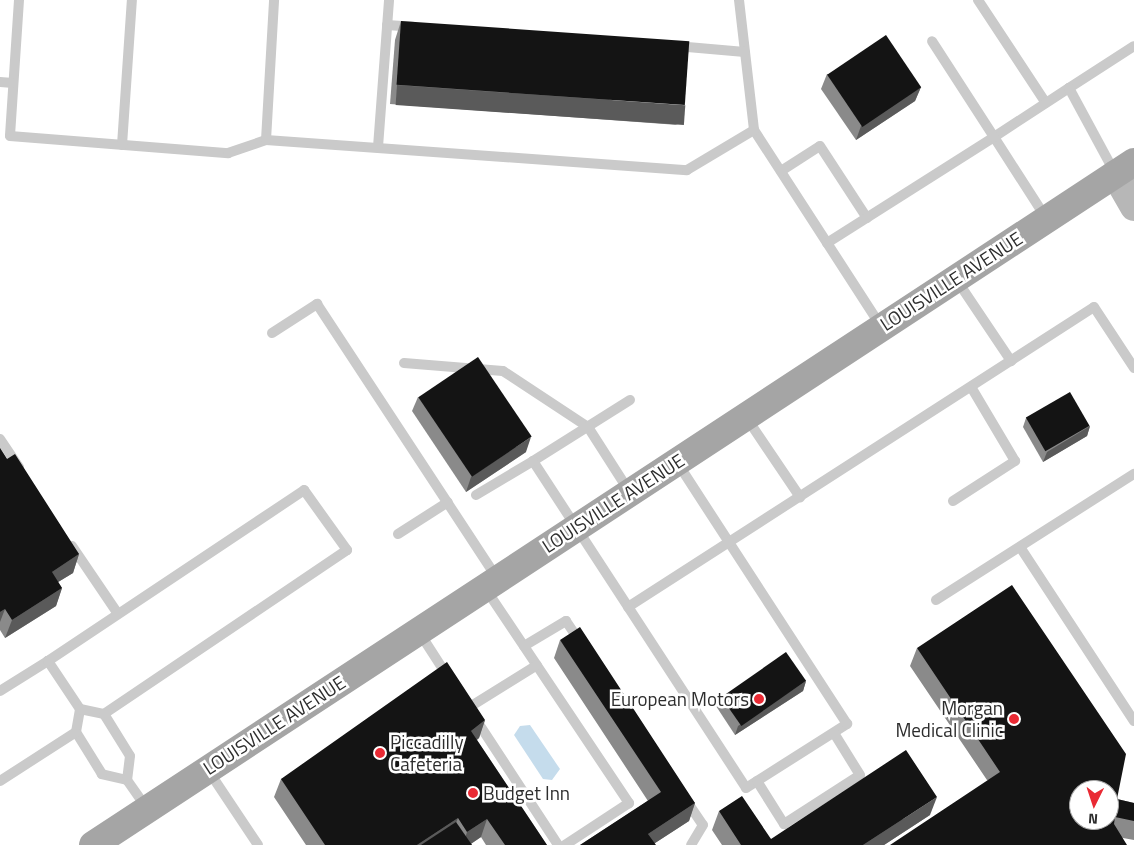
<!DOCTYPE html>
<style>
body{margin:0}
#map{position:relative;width:1134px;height:845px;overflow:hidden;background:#fff;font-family:"Titillium Web",sans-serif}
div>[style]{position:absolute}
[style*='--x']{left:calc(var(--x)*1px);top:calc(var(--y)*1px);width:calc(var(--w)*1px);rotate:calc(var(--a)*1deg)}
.water>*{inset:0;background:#c5dcec}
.lane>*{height:10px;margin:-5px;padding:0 5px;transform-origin:5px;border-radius:5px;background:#cacaca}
.secondary>*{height:28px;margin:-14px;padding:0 14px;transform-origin:14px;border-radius:14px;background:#b7b7b7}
.primary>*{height:28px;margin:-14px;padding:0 14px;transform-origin:14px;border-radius:14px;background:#a5a5a5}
.wall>*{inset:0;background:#8a8a8a}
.shaded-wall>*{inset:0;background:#5a5a5a;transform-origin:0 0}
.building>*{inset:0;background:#141414;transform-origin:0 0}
.dots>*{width:14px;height:14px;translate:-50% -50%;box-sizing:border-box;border:2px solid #fff;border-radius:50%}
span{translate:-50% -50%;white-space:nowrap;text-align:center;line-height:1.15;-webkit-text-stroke:5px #fff;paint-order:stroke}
.street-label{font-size:19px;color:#2d2d2d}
.poi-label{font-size:19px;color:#2d2d2d}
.right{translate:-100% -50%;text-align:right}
.left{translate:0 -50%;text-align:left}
.north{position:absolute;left:1069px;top:780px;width:50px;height:50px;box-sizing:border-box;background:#fff;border:1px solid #ababab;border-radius:50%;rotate:184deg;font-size:14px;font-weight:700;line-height:20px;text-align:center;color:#2d2d2d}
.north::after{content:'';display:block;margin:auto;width:18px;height:22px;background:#e92a34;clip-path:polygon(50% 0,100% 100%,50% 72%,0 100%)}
</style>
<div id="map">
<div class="water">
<div style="clip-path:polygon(530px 725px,560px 769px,552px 780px,543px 779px,514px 735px,520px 726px)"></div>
</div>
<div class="lane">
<div style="--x:19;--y:0;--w:136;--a:93.8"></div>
<div style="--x:10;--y:136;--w:219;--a:4.5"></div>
<div style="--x:228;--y:153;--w:40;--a:-18.9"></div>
<div style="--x:266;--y:140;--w:422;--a:4.1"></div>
<div style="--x:687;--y:170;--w:78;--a:-30.8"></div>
<div style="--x:754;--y:130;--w:234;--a:57.1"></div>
<div style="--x:739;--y:0;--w:131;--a:83.4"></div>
<div style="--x:978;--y:0;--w:123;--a:56.6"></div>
<div style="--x:387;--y:25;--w:26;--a:4"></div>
<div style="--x:676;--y:46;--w:69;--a:5"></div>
<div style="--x:0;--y:82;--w:13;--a:4"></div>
<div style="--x:1069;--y:88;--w:77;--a:-32.9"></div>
<div style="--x:266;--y:140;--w:140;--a:-86.7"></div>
<div style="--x:122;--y:145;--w:145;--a:-86.1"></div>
<div style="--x:378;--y:147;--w:147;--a:-85.7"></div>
<div style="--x:781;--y:171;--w:46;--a:-32.7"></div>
<div style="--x:820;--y:146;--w:86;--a:56.9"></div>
<div style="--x:1046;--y:218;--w:96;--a:-122.7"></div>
<div style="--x:994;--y:137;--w:90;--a:-33.2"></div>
<div style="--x:1069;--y:88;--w:97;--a:61.6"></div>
<div style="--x:827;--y:243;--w:198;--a:-32.4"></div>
<div style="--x:994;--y:137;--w:114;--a:-122.9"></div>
<div style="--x:956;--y:279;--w:99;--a:56.1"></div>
<div style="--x:272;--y:333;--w:54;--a:-32.8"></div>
<div style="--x:317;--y:304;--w:328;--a:56.7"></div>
<div style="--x:404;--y:363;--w:99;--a:4.6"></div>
<div style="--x:503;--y:371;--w:102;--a:33.4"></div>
<div style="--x:588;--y:427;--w:76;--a:57.4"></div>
<div style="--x:630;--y:400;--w:115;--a:147.8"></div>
<div style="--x:533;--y:461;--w:390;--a:56.9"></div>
<div style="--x:746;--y:788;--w:120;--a:-32.4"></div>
<div style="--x:847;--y:724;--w:312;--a:-123"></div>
<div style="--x:746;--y:417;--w:97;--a:56"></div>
<div style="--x:0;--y:439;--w:34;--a:56"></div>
<div style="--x:476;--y:495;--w:66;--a:-30.8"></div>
<div style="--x:953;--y:501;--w:74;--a:-32.8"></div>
<div style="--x:1015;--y:461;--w:86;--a:-120.7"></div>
<div style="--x:398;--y:534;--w:59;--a:-32.6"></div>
<div style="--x:72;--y:546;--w:82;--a:55.9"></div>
<div style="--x:1020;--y:547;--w:208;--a:56.8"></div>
<div style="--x:485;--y:588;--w:259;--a:56.2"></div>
<div style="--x:629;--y:803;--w:77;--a:146.7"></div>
<div style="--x:936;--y:600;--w:235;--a:-32.5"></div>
<div style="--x:628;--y:607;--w:554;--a:-32.77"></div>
<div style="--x:1094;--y:307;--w:73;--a:56.7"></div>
<div style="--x:419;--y:632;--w:54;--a:57.2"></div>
<div style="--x:524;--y:646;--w:49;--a:-30.8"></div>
<div style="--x:566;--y:621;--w:25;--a:56"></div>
<div style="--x:0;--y:691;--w:57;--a:-32"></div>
<div style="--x:468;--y:708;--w:81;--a:-31.9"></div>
<div style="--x:80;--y:709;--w:58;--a:-123.7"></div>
<div style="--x:48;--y:661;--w:308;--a:-33.7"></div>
<div style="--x:304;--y:490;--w:74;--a:54.4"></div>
<div style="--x:347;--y:550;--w:293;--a:146"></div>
<div style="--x:475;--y:718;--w:152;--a:56.8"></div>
<div style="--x:208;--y:770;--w:90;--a:56.3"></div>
<div style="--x:127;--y:780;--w:26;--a:-167"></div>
<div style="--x:102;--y:774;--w:49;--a:-121.8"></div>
<div style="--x:76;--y:732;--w:23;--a:-80"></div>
<div style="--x:80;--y:709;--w:25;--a:12"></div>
<div style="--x:104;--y:714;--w:49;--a:58.2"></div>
<div style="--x:130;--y:756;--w:24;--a:97"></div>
<div style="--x:127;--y:780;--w:35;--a:55"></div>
<div style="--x:0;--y:781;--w:90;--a:-32.8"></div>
<div style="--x:757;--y:781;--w:51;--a:57.9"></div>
<div style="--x:784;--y:824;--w:90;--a:-32.8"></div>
<div style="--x:860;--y:775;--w:49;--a:-121.8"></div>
<div style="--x:686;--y:800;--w:30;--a:56"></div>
<div style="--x:703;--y:825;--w:23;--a:121"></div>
</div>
<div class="secondary">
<div style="--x:1115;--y:174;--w:38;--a:60"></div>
</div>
<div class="primary">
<div style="--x:93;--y:845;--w:1245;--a:-33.27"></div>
</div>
<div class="wall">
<div style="clip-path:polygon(401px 21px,678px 125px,390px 104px,395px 40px)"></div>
<div style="clip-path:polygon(827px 74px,921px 87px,915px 101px,856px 140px,821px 89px)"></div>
<div style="clip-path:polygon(418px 397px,526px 452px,466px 492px,412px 411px)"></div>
<div style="clip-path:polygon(1026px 418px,1090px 426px,1087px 436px,1043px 462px,1023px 427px)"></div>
<div style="clip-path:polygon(0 448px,7px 459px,79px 554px,73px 573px,58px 582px,62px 588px,56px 606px,5px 638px,0 630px)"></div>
<div style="clip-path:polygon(560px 640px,695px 803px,689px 821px,655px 843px,580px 845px,648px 801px,554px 658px)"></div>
<div style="clip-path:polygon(917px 648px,1117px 799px,1134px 803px,1134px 840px,1123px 838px,987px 780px,910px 666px)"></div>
<div style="clip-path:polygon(806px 681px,803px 691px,735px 735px,716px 706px,720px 696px)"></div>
<div style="clip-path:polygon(485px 720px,479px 738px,477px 740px,547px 845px,486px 845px,481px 837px,471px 844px,472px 845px,306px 845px,274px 797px,281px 779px)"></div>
<div style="clip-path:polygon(719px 811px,771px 839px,930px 815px,884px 845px,722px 845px,712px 830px)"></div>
</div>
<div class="shaded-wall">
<div style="left:397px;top:85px;width:289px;height:20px;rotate:4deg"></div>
<div style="clip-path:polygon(921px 87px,915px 101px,856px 140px,861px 126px)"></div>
<div style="clip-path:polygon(1090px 426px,1087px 436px,1043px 462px,1047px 452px)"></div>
<div style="clip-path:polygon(531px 437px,526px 452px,466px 492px,471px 477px)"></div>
<div style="clip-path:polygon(79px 554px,73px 573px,45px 590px,52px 572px)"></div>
<div style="clip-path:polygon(62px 588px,56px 606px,5px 638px,12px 620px)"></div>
<div style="clip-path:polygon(5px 609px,0 622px,0 612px)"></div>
<div style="clip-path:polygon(806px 681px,803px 691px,735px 735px,738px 726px)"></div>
<div style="clip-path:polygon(485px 720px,479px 738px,464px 749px,471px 731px)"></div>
<div style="clip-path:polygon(937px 797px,930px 815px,884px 845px,863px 845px)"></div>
<div style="clip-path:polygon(695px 803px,689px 821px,652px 845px,648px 834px)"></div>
<div style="clip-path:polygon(458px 818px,451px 836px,438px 845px,417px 845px)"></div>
<div style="clip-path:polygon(487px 819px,481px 837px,469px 845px,463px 845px,467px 832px)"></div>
</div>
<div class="building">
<div style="left:401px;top:21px;width:289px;height:64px;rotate:4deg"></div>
<div style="left:886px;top:35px;width:63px;height:71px;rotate:56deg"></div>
<div style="left:478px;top:357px;width:96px;height:72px;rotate:56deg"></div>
<div style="left:1070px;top:392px;width:39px;height:51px;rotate:60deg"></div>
<div style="clip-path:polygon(0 448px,7px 459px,15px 454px,79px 554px,52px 572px,62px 588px,12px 620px,5px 609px,0 612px)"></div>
<div style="clip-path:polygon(evenodd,1012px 585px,1126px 754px,1117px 799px,1134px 803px,1134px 821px,1115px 817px,1114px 824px,1127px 845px,890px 845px,1000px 772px,917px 648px,1012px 585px,1079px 790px,1109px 790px,1109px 820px,1079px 820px,1079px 790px)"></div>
<div style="clip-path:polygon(580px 627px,695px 803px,648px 834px,656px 845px,580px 845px,661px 792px,560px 640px)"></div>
<div style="left:786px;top:652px;width:35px;height:79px;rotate:55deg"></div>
<div style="clip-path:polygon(447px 662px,485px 720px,471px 731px,547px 845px,505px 845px,487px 819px,467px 832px,458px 818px,417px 845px,325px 845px,281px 779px)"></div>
<div style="clip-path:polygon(906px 750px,937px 797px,863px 845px,741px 845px,719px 811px,742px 796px,771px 839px)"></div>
<div style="clip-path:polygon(456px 822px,472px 845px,421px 845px)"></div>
</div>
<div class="dots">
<div style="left:759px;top:699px;background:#e92a34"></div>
<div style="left:1014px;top:719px;background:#e92a34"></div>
<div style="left:380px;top:753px;background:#e92a34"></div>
<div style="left:473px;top:793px;background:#e92a34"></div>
</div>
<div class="street-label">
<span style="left:951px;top:281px;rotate:-33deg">LOUISVILLE AVENUE</span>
<span style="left:613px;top:503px;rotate:-33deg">LOUISVILLE AVENUE</span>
<span style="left:274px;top:725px;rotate:-33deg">LOUISVILLE AVENUE</span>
</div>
<div class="poi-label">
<span class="right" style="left:749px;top:699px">European Motors</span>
<span class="right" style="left:1003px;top:719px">Morgan<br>Medical Clinic</span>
<span class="left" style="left:390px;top:753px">Piccadilly<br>Cafeteria</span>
<span class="left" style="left:483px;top:793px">Budget Inn</span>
</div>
<div class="north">N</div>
</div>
